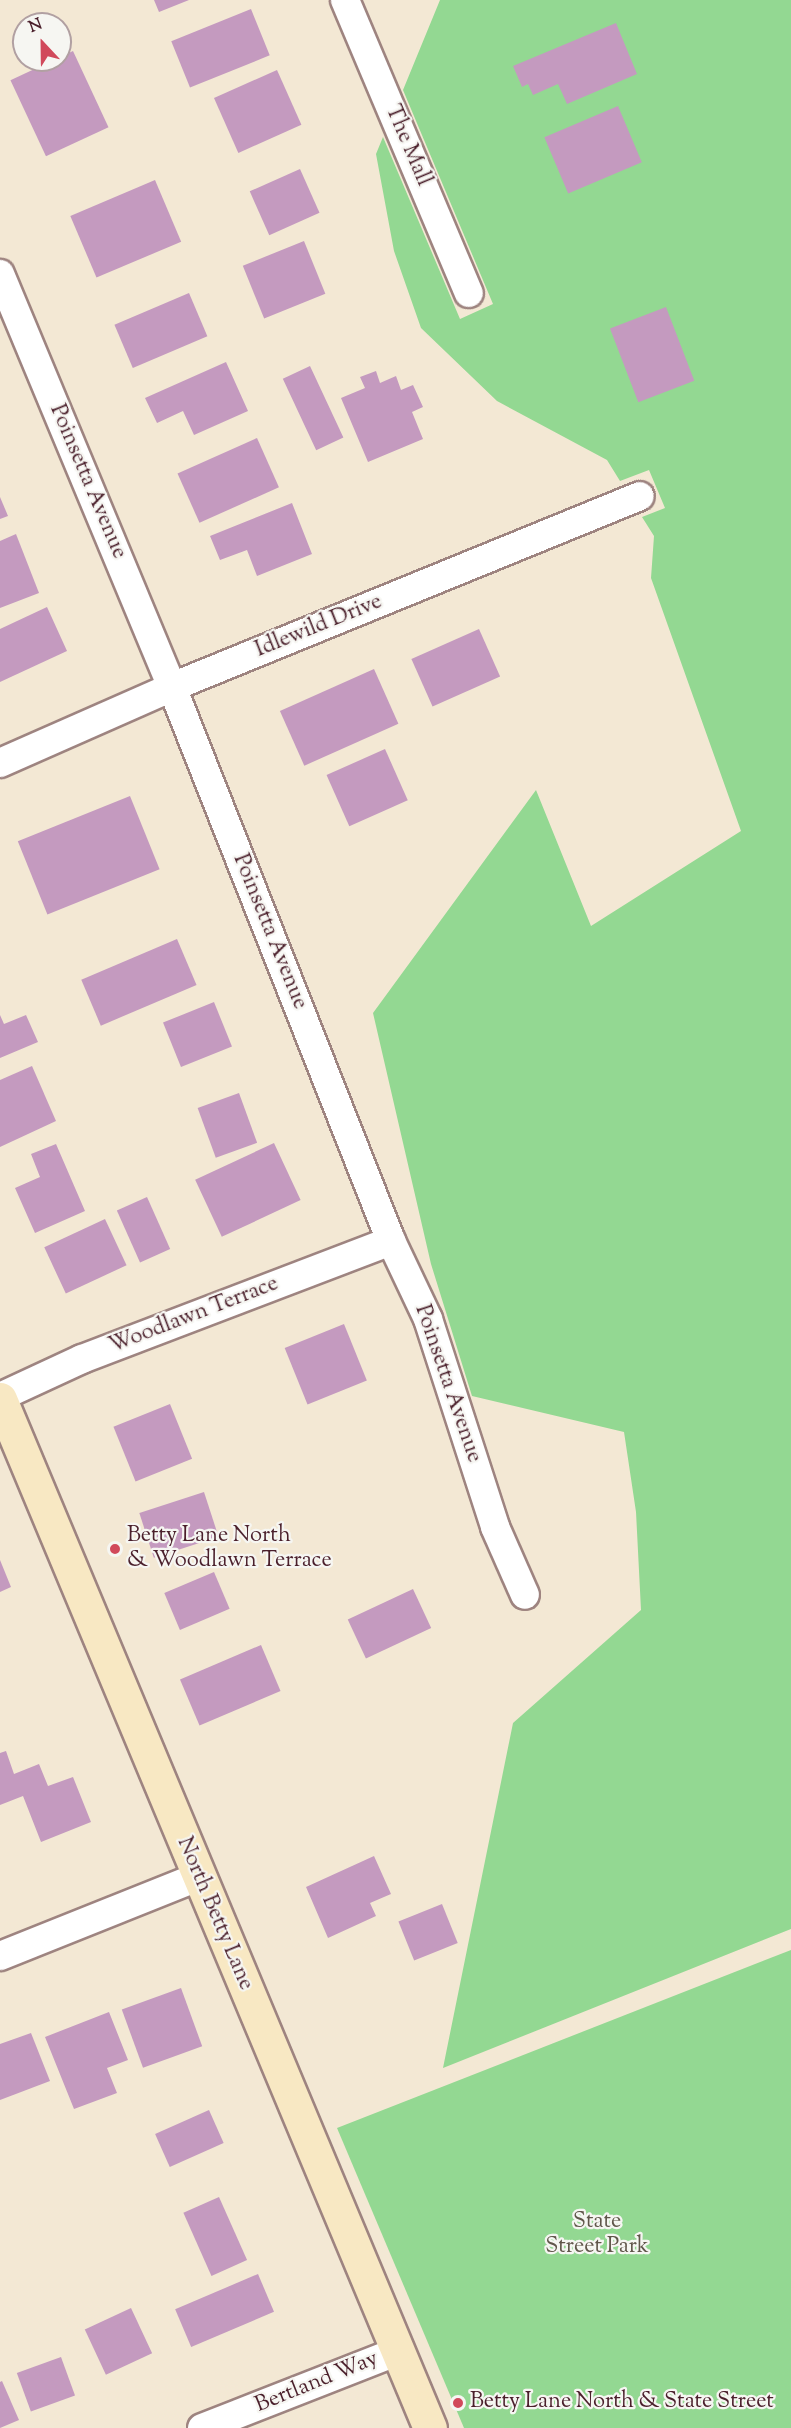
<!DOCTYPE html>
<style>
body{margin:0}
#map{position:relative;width:791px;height:2428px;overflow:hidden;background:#f3e8d4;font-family:"Sorts Mill Goudy",serif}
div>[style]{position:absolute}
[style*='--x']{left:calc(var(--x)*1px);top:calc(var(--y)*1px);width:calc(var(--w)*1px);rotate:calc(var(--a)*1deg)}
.green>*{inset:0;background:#93d892}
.building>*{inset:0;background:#c49abf;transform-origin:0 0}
.roads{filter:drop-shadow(2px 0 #9e8480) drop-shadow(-2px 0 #9e8480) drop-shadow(0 2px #9e8480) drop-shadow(0 -2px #9e8480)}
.street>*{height:28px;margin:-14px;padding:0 14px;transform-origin:14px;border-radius:14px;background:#fff}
.secondary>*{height:33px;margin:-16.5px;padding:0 16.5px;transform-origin:16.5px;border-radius:16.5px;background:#f8e8c3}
.dots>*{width:16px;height:16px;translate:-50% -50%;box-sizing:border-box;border:3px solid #f6f6f2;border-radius:50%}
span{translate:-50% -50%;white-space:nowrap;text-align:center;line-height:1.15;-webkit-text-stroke:4.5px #f6f6f2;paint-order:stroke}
.street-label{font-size:22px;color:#4a1f2b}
.poi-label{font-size:22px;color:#4a1f2b}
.left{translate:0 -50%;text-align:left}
.park-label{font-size:22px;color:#60564a}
.north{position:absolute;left:12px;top:12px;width:60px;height:60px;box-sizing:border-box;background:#f6f6f2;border:2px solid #b1a0a2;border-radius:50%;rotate:338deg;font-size:16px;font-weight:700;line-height:24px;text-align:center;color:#4a1f2b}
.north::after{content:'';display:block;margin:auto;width:21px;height:27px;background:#d1495b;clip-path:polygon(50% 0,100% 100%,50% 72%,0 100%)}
</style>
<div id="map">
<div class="green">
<div style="clip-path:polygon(440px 0,791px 0,791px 1929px,443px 2068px,513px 1723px,641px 1610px,636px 1512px,624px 1432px,472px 1396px,431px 1264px,373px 1013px,536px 790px,591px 926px,741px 831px,651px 578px,654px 536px,642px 517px,665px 508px,649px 470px,620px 481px,607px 460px,497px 401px,421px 328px,394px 251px,376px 154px,383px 137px,460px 319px,493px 304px,403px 90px)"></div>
<div style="clip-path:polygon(791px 1950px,791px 2428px,464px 2428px,337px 2128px)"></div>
</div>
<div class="building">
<div style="clip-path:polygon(154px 0,189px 0,159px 12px)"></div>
<div style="left:251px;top:9px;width:50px;height:86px;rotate:68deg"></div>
<div style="clip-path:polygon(616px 23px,637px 74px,567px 104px,558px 84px,533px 95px,528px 84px,522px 87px,513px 66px)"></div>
<div style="left:73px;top:51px;width:84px;height:69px;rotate:65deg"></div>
<div style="left:277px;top:70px;width:60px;height:69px;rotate:66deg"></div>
<div style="left:618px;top:106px;width:61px;height:80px;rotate:67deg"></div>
<div style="left:300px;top:169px;width:48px;height:55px;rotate:66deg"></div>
<div style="left:155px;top:180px;width:67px;height:92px;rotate:67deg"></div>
<div style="left:304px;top:241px;width:57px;height:66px;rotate:68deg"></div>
<div style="left:189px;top:293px;width:47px;height:81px;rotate:67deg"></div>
<div style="left:666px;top:307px;width:79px;height:60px;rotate:69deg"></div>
<div style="clip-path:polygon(226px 362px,248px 411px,194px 435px,183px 411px,157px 423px,145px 398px)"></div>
<div style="left:310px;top:366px;width:79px;height:30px;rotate:65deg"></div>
<div style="clip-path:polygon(376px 371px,380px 383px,396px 376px,401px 390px,413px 385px,423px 407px,412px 412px,423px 439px,368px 462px,341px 398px,365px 388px,360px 377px)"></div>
<div style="left:257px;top:438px;width:54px;height:87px;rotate:66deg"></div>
<div style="clip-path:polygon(0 497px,8px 516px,0 519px)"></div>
<div style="clip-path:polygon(292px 503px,312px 554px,257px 576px,247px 550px,220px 560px,210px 536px)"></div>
<div style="clip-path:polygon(16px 534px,39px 593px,0 608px,0 541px)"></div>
<div style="clip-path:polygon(47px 607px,67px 651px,0 682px,0 629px)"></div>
<div style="left:479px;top:629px;width:52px;height:74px;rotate:66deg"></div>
<div style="left:374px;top:669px;width:60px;height:103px;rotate:66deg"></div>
<div style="left:385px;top:749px;width:56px;height:64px;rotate:66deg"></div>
<div style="left:130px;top:796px;width:79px;height:121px;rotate:68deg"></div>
<div style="left:177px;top:939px;width:50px;height:104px;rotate:67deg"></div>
<div style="left:214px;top:1002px;width:48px;height:55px;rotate:68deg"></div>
<div style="clip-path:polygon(0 1015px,4px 1024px,26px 1015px,38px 1042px,0 1058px)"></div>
<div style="clip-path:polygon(32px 1066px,56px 1121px,0 1147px,0 1080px)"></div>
<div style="left:239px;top:1093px;width:53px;height:44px;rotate:70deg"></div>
<div style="left:274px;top:1143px;width:63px;height:87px;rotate:65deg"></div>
<div style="clip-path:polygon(56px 1144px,85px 1211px,35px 1233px,15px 1188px,40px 1177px,31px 1154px)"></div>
<div style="left:147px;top:1197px;width:57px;height:33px;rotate:66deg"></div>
<div style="left:105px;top:1219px;width:51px;height:67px;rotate:65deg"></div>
<div style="left:344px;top:1324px;width:61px;height:64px;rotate:68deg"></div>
<div style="left:170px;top:1404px;width:59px;height:61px;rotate:68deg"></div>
<div style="left:204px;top:1492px;width:47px;height:68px;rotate:72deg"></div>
<div style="clip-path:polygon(0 1560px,11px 1587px,0 1592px)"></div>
<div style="left:214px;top:1572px;width:40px;height:54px;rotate:67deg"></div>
<div style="left:413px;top:1589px;width:43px;height:72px;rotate:65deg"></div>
<div style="left:261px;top:1645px;width:50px;height:88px;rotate:67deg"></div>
<div style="clip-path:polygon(6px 1751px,14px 1774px,39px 1764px,48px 1786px,73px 1777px,91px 1822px,41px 1842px,23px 1796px,0 1805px,0 1753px)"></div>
<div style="clip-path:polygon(374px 1856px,391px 1894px,370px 1903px,376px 1916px,328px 1938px,306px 1887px)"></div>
<div style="left:442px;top:1904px;width:42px;height:47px;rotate:68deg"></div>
<div style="left:181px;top:1988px;width:62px;height:63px;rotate:70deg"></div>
<div style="clip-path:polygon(109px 2012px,128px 2060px,107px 2068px,117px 2093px,74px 2109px,45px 2037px)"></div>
<div style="clip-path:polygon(31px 2033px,50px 2081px,0 2100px,0 2044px)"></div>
<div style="left:209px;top:2110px;width:36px;height:59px;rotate:66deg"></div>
<div style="left:219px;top:2197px;width:69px;height:39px;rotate:66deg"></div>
<div style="left:258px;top:2274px;width:41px;height:90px;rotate:67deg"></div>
<div style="left:131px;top:2308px;width:50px;height:51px;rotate:65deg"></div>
<div style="left:61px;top:2357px;width:41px;height:47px;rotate:70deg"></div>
<div style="clip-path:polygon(2px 2381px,19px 2420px,0 2428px,0 2382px)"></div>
</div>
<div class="roads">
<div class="street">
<div style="--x:345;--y:0;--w:318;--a:67.1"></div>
<div style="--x:0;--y:274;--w:447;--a:67.4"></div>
<div style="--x:172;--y:687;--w:596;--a:68.43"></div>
<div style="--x:391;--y:1241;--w:86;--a:64.6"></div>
<div style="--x:428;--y:1319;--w:219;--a:72.1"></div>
<div style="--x:495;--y:1527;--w:74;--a:66.2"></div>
<div style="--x:0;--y:763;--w:188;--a:-23.8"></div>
<div style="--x:172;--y:687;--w:505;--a:-22.2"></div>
<div style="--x:0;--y:1397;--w:90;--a:-24.9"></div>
<div style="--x:82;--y:1359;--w:331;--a:-20.9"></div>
<div style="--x:0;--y:1956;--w:213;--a:-21.8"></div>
<div style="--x:202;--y:2428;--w:211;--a:-21.4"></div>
</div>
<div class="secondary">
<div style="--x:0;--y:1399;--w:1115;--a:67.32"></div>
</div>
</div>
<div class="dots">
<div style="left:115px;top:1549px;background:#d1495b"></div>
<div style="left:458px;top:2403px;background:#d1495b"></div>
</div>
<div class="street-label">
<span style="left:407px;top:146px;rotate:67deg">The Mall</span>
<span style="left:87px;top:482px;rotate:67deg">Poinsetta Avenue</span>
<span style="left:319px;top:627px;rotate:-22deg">Idlewild Drive</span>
<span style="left:269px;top:932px;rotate:68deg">Poinsetta Avenue</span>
<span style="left:194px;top:1316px;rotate:-21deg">Woodlawn Terrace</span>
<span style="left:447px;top:1384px;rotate:71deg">Poinsetta Avenue</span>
<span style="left:214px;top:1914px;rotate:67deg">North Betty Lane</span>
<span style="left:317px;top:2383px;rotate:-22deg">Bertland Way</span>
</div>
<div class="poi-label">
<span class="left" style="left:127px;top:1549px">Betty Lane North<br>&amp; Woodlawn Terrace</span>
<span class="left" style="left:470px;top:2403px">Betty Lane North &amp; State Street</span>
</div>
<div class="park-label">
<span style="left:597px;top:2235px">State<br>Street Park</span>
</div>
<div class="north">N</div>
</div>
